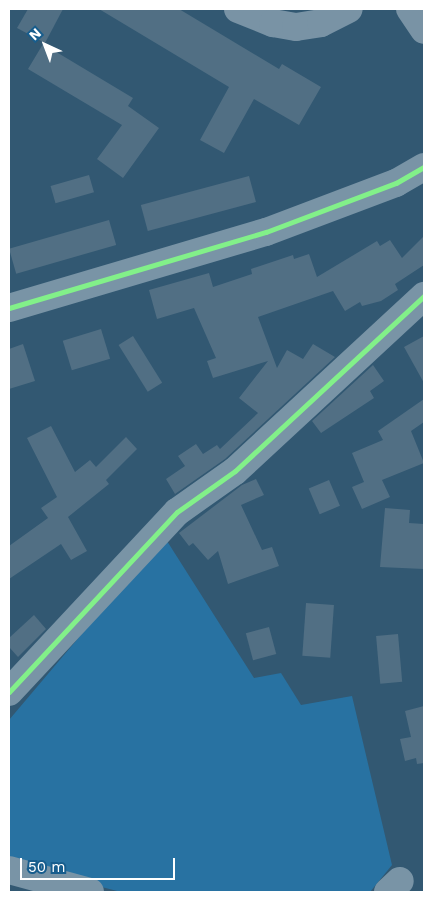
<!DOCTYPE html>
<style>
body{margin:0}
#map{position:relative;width:433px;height:901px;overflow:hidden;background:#325872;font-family:"Work Sans",sans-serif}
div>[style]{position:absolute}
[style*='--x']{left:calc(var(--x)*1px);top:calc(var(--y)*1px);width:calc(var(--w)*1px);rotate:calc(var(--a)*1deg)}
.green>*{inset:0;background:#2872a2}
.building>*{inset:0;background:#516f84;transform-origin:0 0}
.minor>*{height:28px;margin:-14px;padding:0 14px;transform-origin:14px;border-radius:14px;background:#7994a6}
.major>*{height:28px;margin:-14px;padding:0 14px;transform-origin:14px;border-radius:14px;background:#7993a5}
.cycleway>*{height:5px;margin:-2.5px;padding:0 2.5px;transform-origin:2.5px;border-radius:2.5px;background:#82f089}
span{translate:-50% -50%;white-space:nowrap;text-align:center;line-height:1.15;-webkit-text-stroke:4px #175d8d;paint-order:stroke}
.frame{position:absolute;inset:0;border:10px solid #fff;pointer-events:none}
.north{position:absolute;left:20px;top:20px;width:50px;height:50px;-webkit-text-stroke:4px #175d8d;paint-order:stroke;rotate:317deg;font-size:14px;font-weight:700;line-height:20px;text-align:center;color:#fff}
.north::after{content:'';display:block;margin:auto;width:18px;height:22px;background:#fff;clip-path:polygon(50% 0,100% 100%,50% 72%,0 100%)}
.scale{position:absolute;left:20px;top:858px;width:155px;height:22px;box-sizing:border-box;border:2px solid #fff;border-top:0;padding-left:6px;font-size:15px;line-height:18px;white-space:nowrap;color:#fff;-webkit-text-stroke:4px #175d8d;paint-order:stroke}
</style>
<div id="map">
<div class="green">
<div style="clip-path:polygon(167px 541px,254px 678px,281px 673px,301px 705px,352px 696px,392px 865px,370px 892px,121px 892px,9px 863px,9px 720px,86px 629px)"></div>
</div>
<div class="building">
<div style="clip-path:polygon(28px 9px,63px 9px,45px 43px,17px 28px)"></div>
<div style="clip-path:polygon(99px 9px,179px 9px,279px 69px,282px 64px,321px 87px,299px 125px,254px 99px,224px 153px,200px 140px,229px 87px)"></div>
<div style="clip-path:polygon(43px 44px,133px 98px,128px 106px,159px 128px,123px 178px,97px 159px,122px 125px,28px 69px)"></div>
<div style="left:89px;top:175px;width:18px;height:40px;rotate:74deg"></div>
<div style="left:249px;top:176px;width:27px;height:112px;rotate:75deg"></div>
<div style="left:109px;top:220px;width:26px;height:104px;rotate:74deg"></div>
<div style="clip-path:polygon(424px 236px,424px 265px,395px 284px,398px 290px,381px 301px,362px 306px,360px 302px,345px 311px,333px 291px,258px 317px,277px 368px,287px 350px,303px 359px,313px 344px,335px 357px,225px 459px,175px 494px,166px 479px,185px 466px,178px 456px,196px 444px,203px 454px,217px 445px,220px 449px,258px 413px,239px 398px,268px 361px,213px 378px,207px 361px,216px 358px,194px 308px,157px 319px,149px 290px,209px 273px,213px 287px,252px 274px,251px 269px,293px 255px,294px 259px,309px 254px,317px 277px,377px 241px,380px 246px,390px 240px,402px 258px)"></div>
<div style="left:101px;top:329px;width:31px;height:40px;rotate:73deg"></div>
<div style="left:133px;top:336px;width:55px;height:17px;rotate:58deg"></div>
<div style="clip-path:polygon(424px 336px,424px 383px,404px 347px)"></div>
<div style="clip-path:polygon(23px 344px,35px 381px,9px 389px,9px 349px)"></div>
<div style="clip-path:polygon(373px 365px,384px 381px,370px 391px,374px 398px,321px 433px,312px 421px)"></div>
<div style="clip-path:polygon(424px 399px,424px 422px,411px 431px,424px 463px,382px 480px,390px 497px,362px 509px,352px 487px,364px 482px,352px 453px,383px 440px,378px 431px)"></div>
<div style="clip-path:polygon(51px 426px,75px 472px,90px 460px,96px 467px,126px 437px,137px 449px,106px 480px,109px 484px,68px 517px,87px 551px,71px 560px,61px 544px,9px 579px,9px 546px,48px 518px,41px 508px,57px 497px,27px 438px)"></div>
<div style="clip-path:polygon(256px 479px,264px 495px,241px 505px,262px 550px,272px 547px,279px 566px,228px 584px,218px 551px,208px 560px,193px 543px,189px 546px,179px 533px,242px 485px)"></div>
<div style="left:329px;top:480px;width:28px;height:22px;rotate:67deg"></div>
<div style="clip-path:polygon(385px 508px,410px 510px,409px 523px,424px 524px,424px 569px,380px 567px)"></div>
<div style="left:306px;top:603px;width:28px;height:53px;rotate:4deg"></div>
<div style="clip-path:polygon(34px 615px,46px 629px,18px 657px,9px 647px,9px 638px)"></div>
<div style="left:269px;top:627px;width:28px;height:24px;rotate:75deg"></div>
<div style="left:398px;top:634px;width:48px;height:22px;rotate:85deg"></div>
<div style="clip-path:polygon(424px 706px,424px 763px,417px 764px,416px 758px,405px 761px,400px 739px,411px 737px,405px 711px)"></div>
</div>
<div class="minor">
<div style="--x:9;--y:308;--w:268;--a:-16.5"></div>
<div style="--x:266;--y:232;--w:139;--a:-20.7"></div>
<div style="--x:396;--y:183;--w:32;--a:-30"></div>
<div style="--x:9;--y:692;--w:246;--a:-47"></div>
<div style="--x:177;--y:512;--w:71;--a:-35.3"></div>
<div style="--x:235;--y:471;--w:258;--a:-42.8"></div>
<div style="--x:9;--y:870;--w:84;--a:15.2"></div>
<div style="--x:388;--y:892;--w:16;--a:-43"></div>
</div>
<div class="major">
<div style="--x:238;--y:9;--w:38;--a:22"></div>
<div style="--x:273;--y:23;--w:23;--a:10"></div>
<div style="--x:296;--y:27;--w:25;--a:-9"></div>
<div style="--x:321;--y:23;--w:31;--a:-27"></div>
<div style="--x:410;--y:9;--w:25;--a:56"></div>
</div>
<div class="cycleway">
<div style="--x:9;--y:308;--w:268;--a:-16.5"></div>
<div style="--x:266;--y:232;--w:139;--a:-20.7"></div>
<div style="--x:396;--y:183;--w:32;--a:-30"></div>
<div style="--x:9;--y:692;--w:246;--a:-47"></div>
<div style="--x:177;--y:512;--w:71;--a:-35.3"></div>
<div style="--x:235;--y:471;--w:258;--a:-42.8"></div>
</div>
<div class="frame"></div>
<div class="north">N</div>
<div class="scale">50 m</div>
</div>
